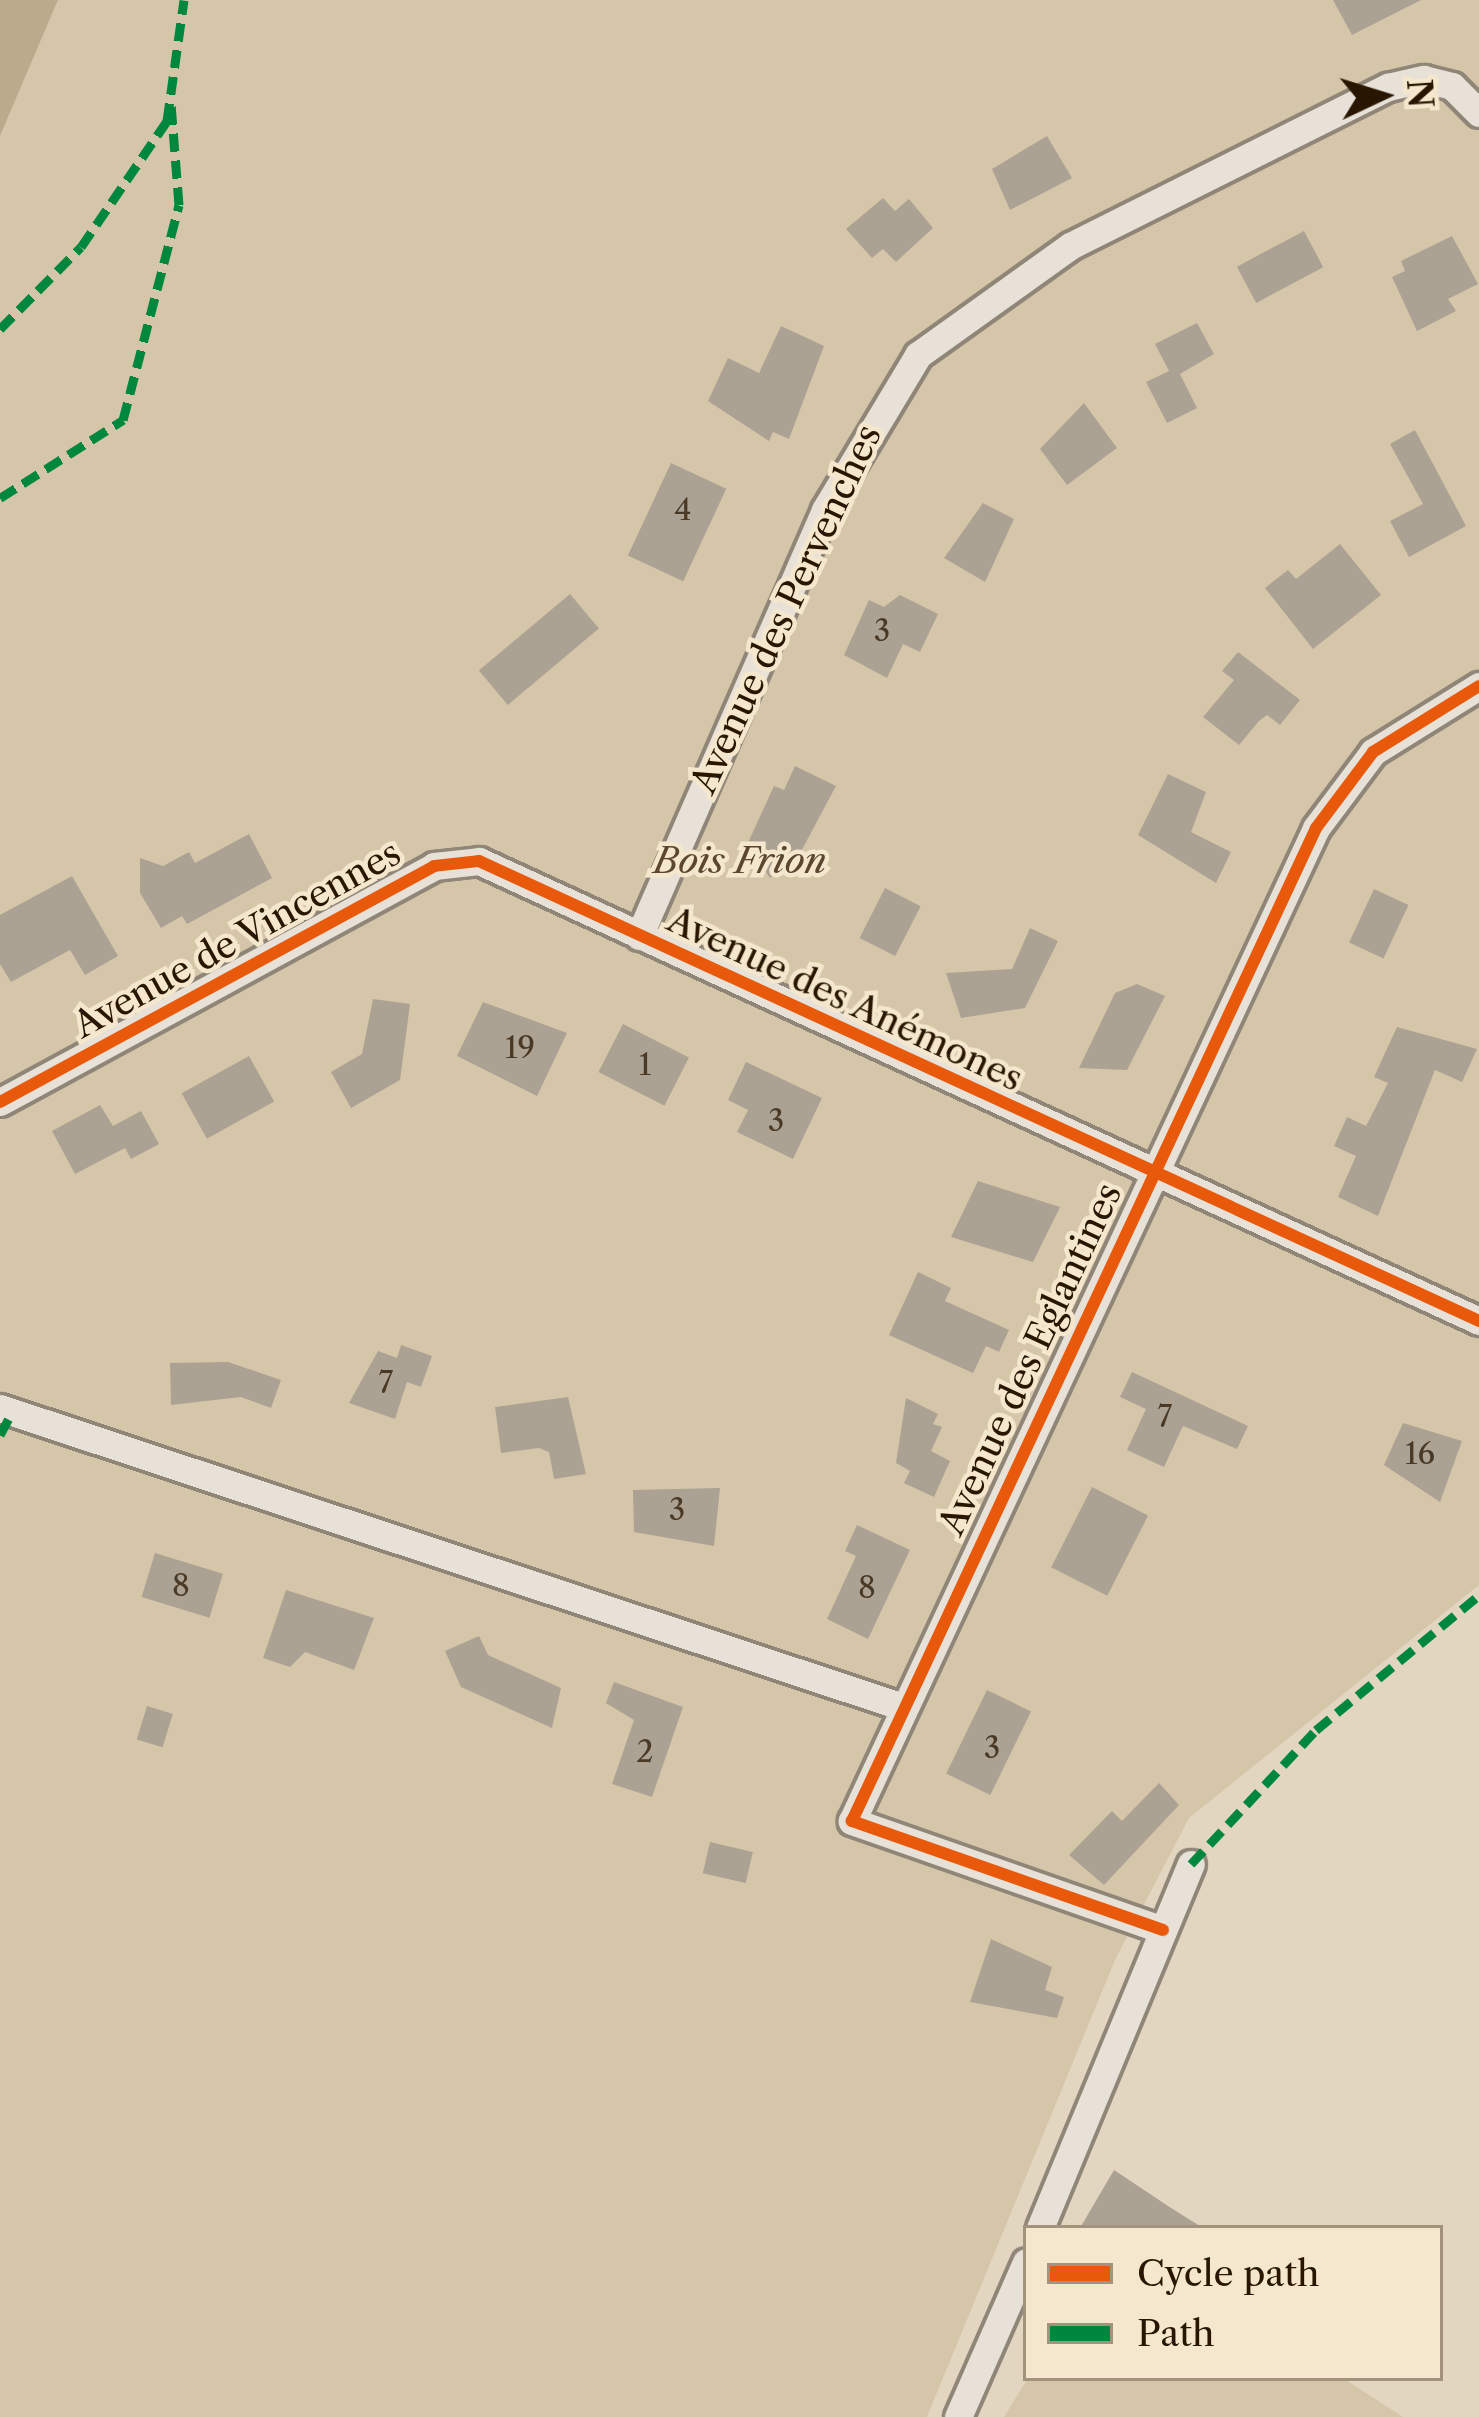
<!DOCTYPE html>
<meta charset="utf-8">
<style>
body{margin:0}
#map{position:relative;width:1479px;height:2417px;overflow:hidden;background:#e2d6c1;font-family:"Libre Caslon Text",serif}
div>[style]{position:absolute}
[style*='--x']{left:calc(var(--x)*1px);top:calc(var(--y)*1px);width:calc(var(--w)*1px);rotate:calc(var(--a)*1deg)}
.green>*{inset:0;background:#d6c6a9}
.water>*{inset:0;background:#bcaa8d}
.building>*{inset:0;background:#aca293;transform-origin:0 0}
.roads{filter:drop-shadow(3px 0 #8f8678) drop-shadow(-3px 0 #8f8678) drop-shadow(0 3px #8f8678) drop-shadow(0 -3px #8f8678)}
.minor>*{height:27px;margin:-13.5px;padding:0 13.5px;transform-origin:13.5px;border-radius:13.5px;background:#e7e1d7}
.quiet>*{height:9px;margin-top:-4.5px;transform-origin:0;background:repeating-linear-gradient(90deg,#00873e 0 18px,transparent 0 27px)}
.cycleway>*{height:12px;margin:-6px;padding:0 6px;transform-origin:6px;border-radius:6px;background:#e8590c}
span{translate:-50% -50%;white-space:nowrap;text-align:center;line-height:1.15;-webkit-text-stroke:9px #f5e7ce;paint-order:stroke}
.number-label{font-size:30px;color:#493925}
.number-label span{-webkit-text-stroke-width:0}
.street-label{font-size:36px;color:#281600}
.park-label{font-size:36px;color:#5a472d;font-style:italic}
.legend{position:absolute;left:1023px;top:2225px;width:420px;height:156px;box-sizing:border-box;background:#f5e7ce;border:3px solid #a3937c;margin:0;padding:15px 21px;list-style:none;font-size:36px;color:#281600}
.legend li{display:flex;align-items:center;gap:24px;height:60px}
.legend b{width:60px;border:3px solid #a3937c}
.north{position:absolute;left:1323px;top:36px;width:120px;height:120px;-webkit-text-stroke:9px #f5e7ce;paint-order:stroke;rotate:86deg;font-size:33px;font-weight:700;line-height:48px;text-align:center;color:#281600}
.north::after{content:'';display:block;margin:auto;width:42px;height:54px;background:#281600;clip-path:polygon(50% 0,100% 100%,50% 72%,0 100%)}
</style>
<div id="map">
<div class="green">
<div style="clip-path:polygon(58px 0,1479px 0,1479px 1585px,1189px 1818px,1115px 1960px,927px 2417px,0 2417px,0 136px)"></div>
<div style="clip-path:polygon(1028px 2378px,1343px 2378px,1403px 2417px,1004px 2417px)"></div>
</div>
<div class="water">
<div style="clip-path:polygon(0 0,58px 0,0 136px)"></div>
</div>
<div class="building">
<div style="clip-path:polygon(1333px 0,1421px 0,1352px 35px)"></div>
<div style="clip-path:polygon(1047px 136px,1072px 178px,1010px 210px,992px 169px)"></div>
<div style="clip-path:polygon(883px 198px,895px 211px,909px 199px,933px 228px,896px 262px,883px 249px,872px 258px,846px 229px)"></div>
<div style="left:1304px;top:231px;width:41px;height:76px;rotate:62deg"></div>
<div style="clip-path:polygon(1452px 236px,1478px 284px,1448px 299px,1456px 311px,1417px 331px,1392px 277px,1405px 271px,1401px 261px)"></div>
<div style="clip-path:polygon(1197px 323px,1214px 354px,1180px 374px,1197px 408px,1167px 423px,1146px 382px,1169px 371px,1155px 344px)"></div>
<div style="clip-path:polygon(781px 326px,824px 346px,789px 439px,773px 432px,769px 441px,708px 401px,728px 358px,759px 373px)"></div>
<div style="clip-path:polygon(1084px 403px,1117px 448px,1067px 485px,1040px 449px)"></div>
<div style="clip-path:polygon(1415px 430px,1466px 526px,1409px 557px,1390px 521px,1423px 504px,1390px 444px)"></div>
<div style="left:671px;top:463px;width:61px;height:102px;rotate:25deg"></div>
<div style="clip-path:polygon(983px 503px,1014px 519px,985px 582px,944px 558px)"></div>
<div style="clip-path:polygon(1340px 544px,1381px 595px,1313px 649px,1265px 588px,1288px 570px,1296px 579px)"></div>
<div style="left:570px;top:594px;width:45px;height:119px;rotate:50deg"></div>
<div style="clip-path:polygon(900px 595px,938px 614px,920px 652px,903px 644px,887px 678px,844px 655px,869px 600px,884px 607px)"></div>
<div style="clip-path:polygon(1238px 652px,1300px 700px,1280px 725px,1267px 715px,1259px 721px,1239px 745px,1203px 717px,1234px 680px,1222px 671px)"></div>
<div style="clip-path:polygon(795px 766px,836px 786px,797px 859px,770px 878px,747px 845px,774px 786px,784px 790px)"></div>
<div style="clip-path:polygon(1168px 774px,1206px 792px,1191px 832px,1231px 852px,1216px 883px,1138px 835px)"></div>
<div style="clip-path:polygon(249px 834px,272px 878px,187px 924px,182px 916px,161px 928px,140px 893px,140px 858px,163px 866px,189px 852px,195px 863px)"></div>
<div style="clip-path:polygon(72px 876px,118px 956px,85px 975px,70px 950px,11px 982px,0 964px,0 915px)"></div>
<div style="left:885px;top:888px;width:40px;height:56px;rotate:27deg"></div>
<div style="left:1374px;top:889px;width:38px;height:59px;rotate:25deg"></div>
<div style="clip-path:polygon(1030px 928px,1058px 941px,1025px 1008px,961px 1018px,946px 973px,1012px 969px)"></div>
<div style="clip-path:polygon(1137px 984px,1165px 996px,1127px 1070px,1079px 1068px,1115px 993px)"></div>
<div style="clip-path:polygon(373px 999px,410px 1004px,400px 1080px,351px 1108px,331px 1072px,362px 1054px)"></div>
<div style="clip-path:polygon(483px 1002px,567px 1033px,537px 1096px,457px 1056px)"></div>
<div style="left:623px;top:1024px;width:74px;height:54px;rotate:27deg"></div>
<div style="clip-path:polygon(1397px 1027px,1477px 1049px,1462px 1082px,1435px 1070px,1378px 1216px,1338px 1197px,1356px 1156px,1334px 1146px,1347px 1117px,1366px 1126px,1388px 1083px,1374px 1077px)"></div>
<div style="left:249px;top:1056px;width:52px;height:77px;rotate:61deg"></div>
<div style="clip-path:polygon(746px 1062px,822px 1098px,793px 1159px,737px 1132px,748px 1110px,728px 1100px)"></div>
<div style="clip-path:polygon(100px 1105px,113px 1126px,141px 1111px,159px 1144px,131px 1159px,125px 1148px,75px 1174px,52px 1131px)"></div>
<div style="clip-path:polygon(978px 1181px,1060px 1207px,1033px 1262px,951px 1237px)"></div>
<div style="clip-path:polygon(918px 1272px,951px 1288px,945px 1301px,1009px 1330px,999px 1352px,986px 1346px,973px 1373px,889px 1335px)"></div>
<div style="clip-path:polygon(401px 1345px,432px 1356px,421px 1387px,407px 1382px,395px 1419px,349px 1403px,378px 1351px,397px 1358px)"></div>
<div style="clip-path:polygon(228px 1362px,281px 1380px,271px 1408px,241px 1397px,171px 1405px,170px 1363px)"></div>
<div style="clip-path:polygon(1132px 1372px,1248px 1426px,1237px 1449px,1183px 1426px,1164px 1467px,1127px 1450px,1146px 1409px,1120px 1397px)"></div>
<div style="clip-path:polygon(568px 1397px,586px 1474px,554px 1479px,549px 1452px,539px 1448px,501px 1453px,495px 1407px)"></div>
<div style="clip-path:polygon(906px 1398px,938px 1414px,933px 1424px,942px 1427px,931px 1451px,950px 1461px,934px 1497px,904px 1483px,910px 1471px,896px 1463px)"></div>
<div style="clip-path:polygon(1403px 1423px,1462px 1441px,1440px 1502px,1384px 1465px)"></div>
<div style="left:1092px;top:1487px;width:63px;height:90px;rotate:27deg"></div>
<div style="clip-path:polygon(720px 1488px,714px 1546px,634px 1532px,633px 1490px)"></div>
<div style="clip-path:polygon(857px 1525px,910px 1550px,868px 1639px,827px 1619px,856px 1556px,845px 1551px)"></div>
<div style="left:155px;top:1553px;width:71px;height:46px;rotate:17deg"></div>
<div style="clip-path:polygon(286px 1590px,374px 1618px,354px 1670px,305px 1652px,290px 1667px,263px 1658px)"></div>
<div style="clip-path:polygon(479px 1636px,488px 1655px,561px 1688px,552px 1728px,461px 1687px,445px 1651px)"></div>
<div style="clip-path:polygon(614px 1682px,683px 1707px,652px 1797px,612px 1784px,634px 1720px,606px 1703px)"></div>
<div style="left:987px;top:1690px;width:49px;height:93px;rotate:26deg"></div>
<div style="left:147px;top:1706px;width:27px;height:35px;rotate:17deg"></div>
<div style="clip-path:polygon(1159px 1783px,1179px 1805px,1104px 1885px,1069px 1855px,1112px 1811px,1122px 1821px)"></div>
<div style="left:710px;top:1842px;width:44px;height:32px;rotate:13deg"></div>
<div style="clip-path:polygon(991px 1939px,1052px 1967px,1045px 1990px,1064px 1997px,1057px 2018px,970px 2002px)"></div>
<div style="clip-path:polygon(1114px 2170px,1168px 2206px,1203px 2228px,1080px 2228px)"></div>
</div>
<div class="roads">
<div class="minor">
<div style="--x:639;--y:936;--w:465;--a:-66.4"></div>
<div style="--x:825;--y:510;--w:181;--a:-59"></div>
<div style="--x:918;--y:355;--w:187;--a:-35.6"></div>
<div style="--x:1070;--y:246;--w:356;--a:-26.6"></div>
<div style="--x:1388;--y:87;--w:37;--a:-13"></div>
<div style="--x:1424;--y:79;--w:29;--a:14"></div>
<div style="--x:1452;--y:86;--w:38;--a:45"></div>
<div style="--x:0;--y:1102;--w:494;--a:-28.5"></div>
<div style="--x:434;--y:866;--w:45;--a:-6.3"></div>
<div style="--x:479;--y:861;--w:1101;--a:24.7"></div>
<div style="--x:0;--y:1408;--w:951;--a:18.32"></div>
<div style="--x:1163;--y:1930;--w:330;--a:-160.7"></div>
<div style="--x:852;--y:1821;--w:1096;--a:-64.95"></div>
<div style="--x:1316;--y:828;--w:95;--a:-53.1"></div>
<div style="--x:1373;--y:752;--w:125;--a:-31.9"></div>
<div style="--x:1040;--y:2228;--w:394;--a:-67.5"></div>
<div style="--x:958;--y:2417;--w:169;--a:-66.3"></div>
</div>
</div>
<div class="quiet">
<div style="--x:0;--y:329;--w:115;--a:-45.4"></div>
<div style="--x:81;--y:247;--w:153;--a:-55.7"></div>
<div style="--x:167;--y:121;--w:122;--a:-82"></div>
<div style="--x:0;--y:498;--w:146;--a:-32.4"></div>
<div style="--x:123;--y:420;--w:222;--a:-75.4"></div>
<div style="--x:179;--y:205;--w:102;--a:-94.5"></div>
<div style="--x:0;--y:1435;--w:26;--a:-62"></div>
<div style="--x:1191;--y:1864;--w:183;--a:-47"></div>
<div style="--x:1316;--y:1730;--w:212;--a:-39.6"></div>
</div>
<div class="cycleway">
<div style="--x:0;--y:1102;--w:494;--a:-28.5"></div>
<div style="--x:434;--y:866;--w:45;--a:-6.3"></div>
<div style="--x:479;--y:861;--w:1101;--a:24.7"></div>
<div style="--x:1163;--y:1930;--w:330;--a:-160.7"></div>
<div style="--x:852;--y:1821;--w:1096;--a:-64.95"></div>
<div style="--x:1316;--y:828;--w:95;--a:-53.1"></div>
<div style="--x:1373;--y:752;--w:125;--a:-31.9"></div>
</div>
<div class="number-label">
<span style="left:683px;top:510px">4</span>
<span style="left:882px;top:631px">3</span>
<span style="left:520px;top:1048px">19</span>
<span style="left:645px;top:1065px">1</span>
<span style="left:776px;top:1121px">3</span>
<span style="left:386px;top:1383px">7</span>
<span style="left:1165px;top:1417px">7</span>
<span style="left:1420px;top:1454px">16</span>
<span style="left:677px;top:1510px">3</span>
<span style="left:181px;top:1586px">8</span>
<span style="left:867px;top:1588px">8</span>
<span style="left:992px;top:1748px">3</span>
<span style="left:645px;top:1752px">2</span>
</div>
<div class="street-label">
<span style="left:786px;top:609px;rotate:-65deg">Avenue des Pervenches</span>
<span style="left:237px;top:939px;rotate:-29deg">Avenue de Vincennes</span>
<span style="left:845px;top:999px;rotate:25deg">Avenue des Anémones</span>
<span style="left:1030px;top:1359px;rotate:-65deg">Avenue des Eglantines</span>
</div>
<div class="park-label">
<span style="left:740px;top:861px">Bois Frion</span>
</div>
<ul class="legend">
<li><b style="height:15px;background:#e8590c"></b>Cycle path</li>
<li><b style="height:15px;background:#00873e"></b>Path</li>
</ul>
<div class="north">N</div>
</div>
